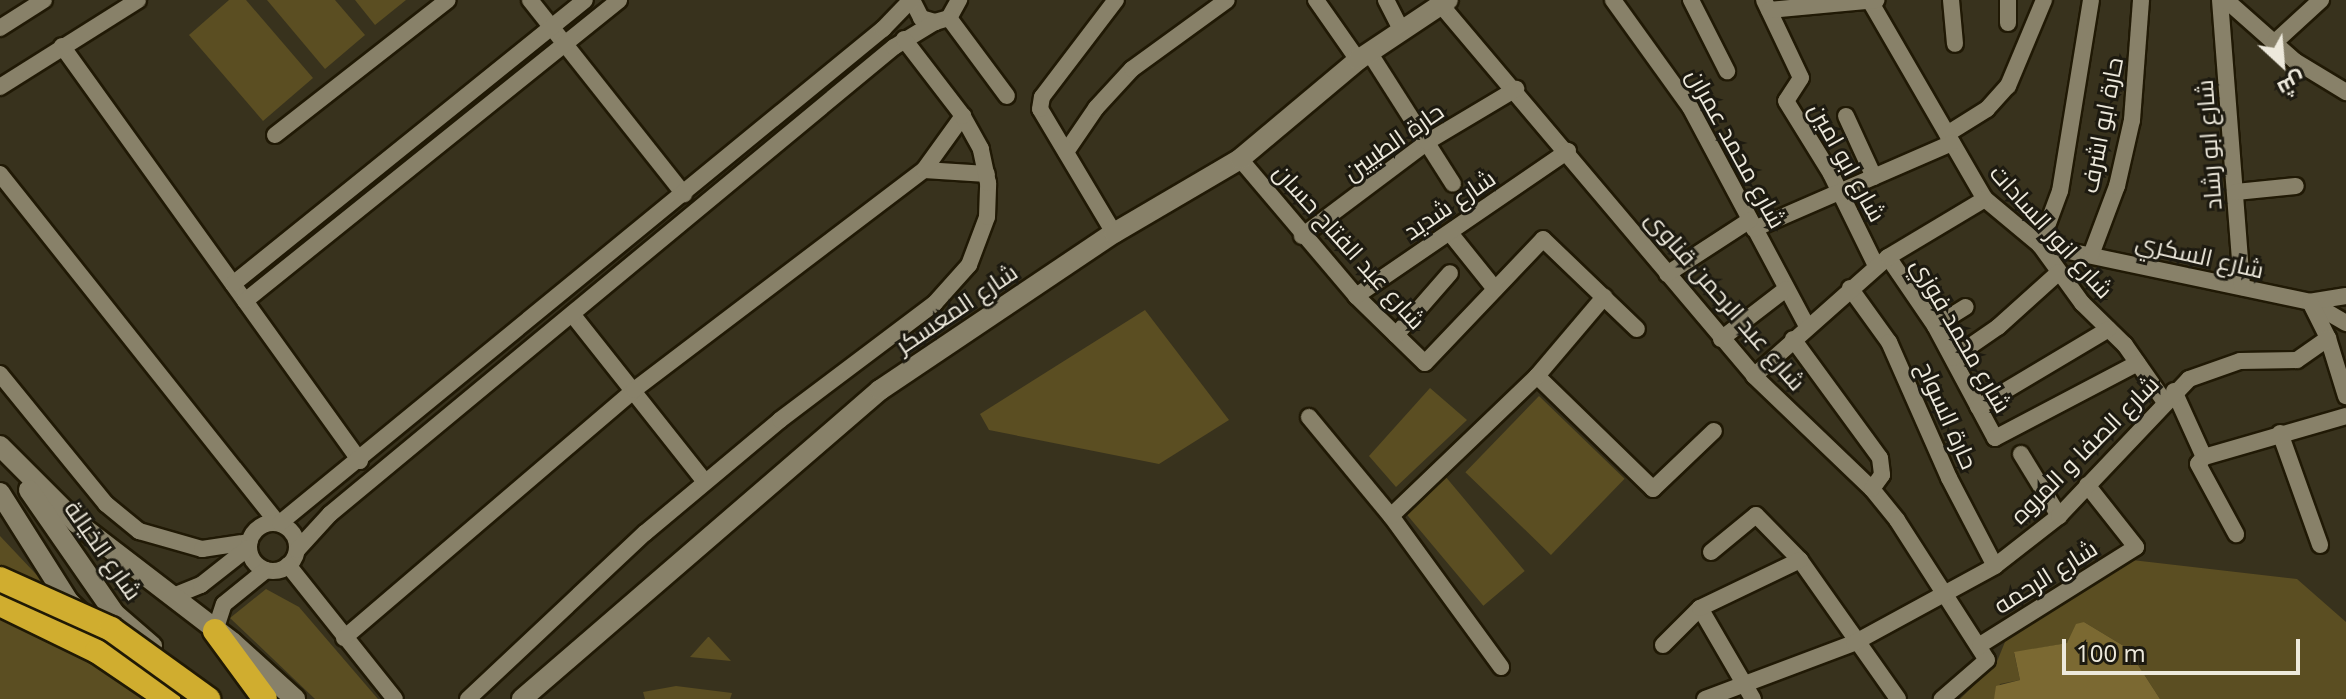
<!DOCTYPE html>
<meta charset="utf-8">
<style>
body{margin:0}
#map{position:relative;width:2346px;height:699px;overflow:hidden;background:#38321d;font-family:"Open Sans",Cairo,sans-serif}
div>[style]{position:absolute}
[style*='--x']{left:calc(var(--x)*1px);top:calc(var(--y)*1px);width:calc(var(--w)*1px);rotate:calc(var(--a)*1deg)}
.green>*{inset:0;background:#5b4e22;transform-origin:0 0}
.water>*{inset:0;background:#7b6932}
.roads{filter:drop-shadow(2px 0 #201905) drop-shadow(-2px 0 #201905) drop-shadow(0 2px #201905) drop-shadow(0 -2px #201905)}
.street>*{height:16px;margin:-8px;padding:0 8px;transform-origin:8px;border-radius:8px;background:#888169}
.street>.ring{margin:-8px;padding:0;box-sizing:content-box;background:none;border:16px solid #888169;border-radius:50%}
.secondary>*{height:20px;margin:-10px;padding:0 10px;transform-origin:10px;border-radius:10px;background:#888169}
.highway>*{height:24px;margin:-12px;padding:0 12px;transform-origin:12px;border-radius:12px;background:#d0ad2f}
.bridges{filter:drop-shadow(2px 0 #201905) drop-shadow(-2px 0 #201905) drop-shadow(0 2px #201905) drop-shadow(0 -2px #201905)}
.highway-bridge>*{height:24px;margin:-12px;padding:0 12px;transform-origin:12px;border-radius:12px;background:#d0ad2f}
span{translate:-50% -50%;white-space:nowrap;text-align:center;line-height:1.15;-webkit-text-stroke:6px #1d1a10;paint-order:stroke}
.street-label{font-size:24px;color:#ede9dc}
.north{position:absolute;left:2242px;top:24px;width:80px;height:80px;-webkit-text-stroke:6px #1d1a10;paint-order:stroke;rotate:154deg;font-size:22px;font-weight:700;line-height:32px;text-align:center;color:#ede9dc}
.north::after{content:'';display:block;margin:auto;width:28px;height:36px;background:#ede9dc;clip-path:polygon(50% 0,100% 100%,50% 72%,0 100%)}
.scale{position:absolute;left:2062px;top:639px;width:238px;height:36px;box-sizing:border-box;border:4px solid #ede9dc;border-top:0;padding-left:10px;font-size:24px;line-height:28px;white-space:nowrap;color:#ede9dc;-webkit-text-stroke:6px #1d1a10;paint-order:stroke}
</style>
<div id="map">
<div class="green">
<div style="clip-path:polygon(229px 0,246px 0,313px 78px,263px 121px,189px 35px)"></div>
<div style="clip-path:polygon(267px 0,335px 0,365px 35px,325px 69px)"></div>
<div style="clip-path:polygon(355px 0,406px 0,375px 25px)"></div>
<div style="clip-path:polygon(1145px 310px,1229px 420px,1159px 464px,989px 430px,980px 414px)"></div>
<div style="clip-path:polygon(1430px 388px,1467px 420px,1396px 487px,1369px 456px)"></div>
<div style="left:1539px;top:396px;width:119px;height:106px;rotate:44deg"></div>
<div style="left:1445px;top:476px;width:124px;height:54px;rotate:50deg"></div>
<div style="clip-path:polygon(0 536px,154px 699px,0 699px)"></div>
<div style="clip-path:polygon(2132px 560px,2297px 579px,2346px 622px,2346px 699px,2160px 699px,2127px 648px,2084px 622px,2067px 643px,2014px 653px,2020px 680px,2000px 684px,1994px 699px,1960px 699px,1996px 664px,2009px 632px)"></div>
<div style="clip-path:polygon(266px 589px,299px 607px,378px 699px,315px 699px,230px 618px)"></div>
<div style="clip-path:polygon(708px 637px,709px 637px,731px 661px,690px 657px)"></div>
<div style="clip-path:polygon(676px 686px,732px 693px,730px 699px,645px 699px,643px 692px)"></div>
</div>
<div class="water">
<div style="clip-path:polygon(2084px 622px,2127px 648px,2160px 699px,1994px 699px,1996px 686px,2020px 680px,2014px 652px,2067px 643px,2076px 624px)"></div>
</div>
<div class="roads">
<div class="street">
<div style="--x:530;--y:0;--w:248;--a:51.6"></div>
<div style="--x:912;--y:0;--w:20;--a:63"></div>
<div style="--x:921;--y:18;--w:15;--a:16"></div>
<div style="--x:935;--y:22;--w:15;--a:-16"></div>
<div style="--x:949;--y:18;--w:21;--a:-61"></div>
<div style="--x:1316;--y:0;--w:73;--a:55"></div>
<div style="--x:1386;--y:0;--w:35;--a:63"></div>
<div style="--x:1613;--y:0;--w:132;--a:54.3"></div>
<div style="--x:1690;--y:107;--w:248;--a:61.9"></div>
<div style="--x:1691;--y:0;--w:80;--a:63.1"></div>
<div style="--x:1764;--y:0;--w:86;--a:64.6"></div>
<div style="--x:1801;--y:78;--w:27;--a:123"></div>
<div style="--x:1786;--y:101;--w:86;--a:58.3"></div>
<div style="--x:1831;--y:174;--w:102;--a:63.9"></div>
<div style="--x:1951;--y:0;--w:44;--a:84.8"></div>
<div style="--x:2091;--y:0;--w:193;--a:99.2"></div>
<div style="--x:2060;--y:191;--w:58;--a:110.3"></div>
<div style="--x:2040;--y:245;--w:276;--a:11.9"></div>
<div style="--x:2310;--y:302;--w:42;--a:30.3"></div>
<div style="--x:2220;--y:0;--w:288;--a:85.6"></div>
<div style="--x:2226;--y:0;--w:92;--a:41.5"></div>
<div style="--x:2295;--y:61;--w:60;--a:31.3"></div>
<div style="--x:1870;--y:1;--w:229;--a:59.9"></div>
<div style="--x:1985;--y:199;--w:72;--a:39.9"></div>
<div style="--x:2040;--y:245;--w:72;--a:54.1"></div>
<div style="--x:2082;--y:303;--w:60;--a:44.3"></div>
<div style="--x:2125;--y:345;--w:68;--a:55.1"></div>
<div style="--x:1441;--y:5;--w:485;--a:49.8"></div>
<div style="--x:1754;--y:376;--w:163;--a:43.8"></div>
<div style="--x:1872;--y:489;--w:40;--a:51"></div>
<div style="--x:1897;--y:520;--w:166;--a:57.3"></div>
<div style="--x:1987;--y:660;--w:60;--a:139.1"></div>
<div style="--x:1769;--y:10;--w:108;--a:-5.3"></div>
<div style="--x:949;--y:18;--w:97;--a:53.4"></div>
<div style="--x:2008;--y:23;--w:23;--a:-90"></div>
<div style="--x:0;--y:28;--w:52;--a:-32.5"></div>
<div style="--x:2274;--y:43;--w:64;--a:-42.5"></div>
<div style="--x:62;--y:46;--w:511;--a:54.32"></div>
<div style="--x:1369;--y:52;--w:156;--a:57.5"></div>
<div style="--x:0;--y:87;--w:163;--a:-32.2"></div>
<div style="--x:1846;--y:116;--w:67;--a:65.3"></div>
<div style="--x:1947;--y:134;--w:47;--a:-32"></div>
<div style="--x:1987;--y:109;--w:31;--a:-48"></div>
<div style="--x:2008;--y:86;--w:93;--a:-67.3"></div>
<div style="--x:275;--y:135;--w:219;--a:-38"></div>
<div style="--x:1066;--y:152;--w:53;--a:-55.7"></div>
<div style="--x:1096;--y:108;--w:53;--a:-47.3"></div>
<div style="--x:1132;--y:69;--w:117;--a:-36"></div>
<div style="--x:1240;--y:159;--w:180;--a:49.7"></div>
<div style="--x:1356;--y:296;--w:96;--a:44.2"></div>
<div style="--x:1425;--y:363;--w:171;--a:-46.4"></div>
<div style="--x:1543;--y:239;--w:130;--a:43.8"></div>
<div style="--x:924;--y:170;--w:63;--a:3.6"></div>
<div style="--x:0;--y:174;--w:446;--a:51.5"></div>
<div style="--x:2236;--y:192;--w:60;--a:-5.7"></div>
<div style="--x:1754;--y:229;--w:216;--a:-23.5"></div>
<div style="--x:1114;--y:233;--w:144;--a:-120.8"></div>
<div style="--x:1040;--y:109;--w:12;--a:-81"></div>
<div style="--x:1042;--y:97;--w:122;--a:-52.7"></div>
<div style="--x:1450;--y:233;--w:72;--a:51.2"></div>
<div style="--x:1302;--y:236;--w:156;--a:-36.9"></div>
<div style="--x:1427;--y:142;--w:104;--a:-30.8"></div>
<div style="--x:2091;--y:255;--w:74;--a:-69.4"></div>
<div style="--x:2117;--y:186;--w:68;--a:-77.2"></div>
<div style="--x:2132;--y:120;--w:120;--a:-85.7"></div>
<div style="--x:1888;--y:257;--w:83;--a:55.7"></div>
<div style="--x:1935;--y:326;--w:127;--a:61.8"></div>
<div style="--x:1995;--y:438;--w:161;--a:-27.7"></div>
<div style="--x:1667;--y:274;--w:99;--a:-33"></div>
<div style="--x:233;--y:284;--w:452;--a:-38.9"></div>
<div style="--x:1850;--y:288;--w:67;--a:54.2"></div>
<div style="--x:1889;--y:342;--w:149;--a:66.2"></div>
<div style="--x:1949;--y:478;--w:99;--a:62.4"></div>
<div style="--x:1356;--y:296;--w:257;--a:-34.4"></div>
<div style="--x:2346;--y:296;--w:36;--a:171"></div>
<div style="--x:2310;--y:302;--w:40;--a:63.4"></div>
<div style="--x:2328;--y:338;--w:61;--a:72.8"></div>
<div style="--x:245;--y:301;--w:480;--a:-38.8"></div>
<div style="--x:572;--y:314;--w:214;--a:51.6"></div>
<div style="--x:1935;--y:326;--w:36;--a:-32"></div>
<div style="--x:1396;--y:335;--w:82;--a:-48.9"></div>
<div style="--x:1721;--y:339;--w:82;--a:-37.6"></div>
<div style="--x:1793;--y:339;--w:147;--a:53.8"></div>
<div style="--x:1880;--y:458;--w:17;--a:83"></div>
<div style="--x:1882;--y:475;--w:17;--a:126"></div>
<div style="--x:1953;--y:358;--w:55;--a:-34.6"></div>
<div style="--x:1998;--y:327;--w:82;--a:-42"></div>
<div style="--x:0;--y:374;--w:168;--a:50.8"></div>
<div style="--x:106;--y:504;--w:43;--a:39.3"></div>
<div style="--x:139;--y:531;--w:66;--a:15.9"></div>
<div style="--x:202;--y:549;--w:48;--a:-8.5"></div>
<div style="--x:1537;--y:376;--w:162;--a:44.2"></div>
<div style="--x:1653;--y:489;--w:84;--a:-43.6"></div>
<div style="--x:1754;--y:376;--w:179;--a:-41.6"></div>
<div style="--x:1888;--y:257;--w:113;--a:-30.9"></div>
<div style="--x:2174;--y:391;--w:72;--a:65.6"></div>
<div style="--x:2204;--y:457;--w:9;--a:131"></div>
<div style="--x:2198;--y:464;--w:80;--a:61.5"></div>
<div style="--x:1978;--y:407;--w:152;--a:-30.8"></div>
<div style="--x:1309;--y:417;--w:129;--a:50.4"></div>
<div style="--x:1391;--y:516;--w:187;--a:53.9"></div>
<div style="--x:2280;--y:433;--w:119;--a:70.3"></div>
<div style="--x:2021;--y:454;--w:73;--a:58.5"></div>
<div style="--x:2204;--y:457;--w:148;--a:-16.1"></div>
<div style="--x:1391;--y:516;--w:202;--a:-43.8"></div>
<div style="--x:1537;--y:376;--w:104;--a:-49.7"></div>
<div class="ring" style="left:249px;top:523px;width:32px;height:32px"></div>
<div style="--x:280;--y:523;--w:780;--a:-39.33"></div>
<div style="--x:883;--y:29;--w:40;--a:-46"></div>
<div style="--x:297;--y:550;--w:49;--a:-47.5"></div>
<div style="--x:330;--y:514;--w:732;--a:-39.63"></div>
<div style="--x:894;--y:47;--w:48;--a:-31.4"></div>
<div style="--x:1711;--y:552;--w:58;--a:-39.4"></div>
<div style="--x:1756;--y:515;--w:63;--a:45.6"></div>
<div style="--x:1800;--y:560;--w:170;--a:54.8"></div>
<div style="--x:288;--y:565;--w:171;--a:51.4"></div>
<div style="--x:171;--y:597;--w:32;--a:-22"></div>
<div style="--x:201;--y:585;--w:60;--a:-38.2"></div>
<div style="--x:1700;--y:608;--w:105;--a:59.8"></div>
<div style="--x:215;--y:631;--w:28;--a:-72"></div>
<div style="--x:224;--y:604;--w:54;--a:-39"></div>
<div style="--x:344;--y:638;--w:382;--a:-40.5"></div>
<div style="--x:634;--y:390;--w:364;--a:-37.2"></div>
<div style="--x:924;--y:170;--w:67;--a:-54.2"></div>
<div style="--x:1663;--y:645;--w:52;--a:-45"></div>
<div style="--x:1700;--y:608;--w:111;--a:-25.6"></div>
<div style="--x:1980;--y:645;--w:184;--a:-32.1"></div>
<div style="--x:2136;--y:547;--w:79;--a:-128.3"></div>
<div style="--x:468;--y:699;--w:243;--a:-43.2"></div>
<div style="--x:645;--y:533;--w:176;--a:-39.9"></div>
<div style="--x:780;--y:420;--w:194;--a:-37"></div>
<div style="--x:935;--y:303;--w:51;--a:-48.2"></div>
<div style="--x:969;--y:265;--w:51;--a:-69.4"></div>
<div style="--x:987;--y:217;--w:34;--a:-88"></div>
<div style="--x:988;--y:183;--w:35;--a:-102"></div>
<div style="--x:981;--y:149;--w:38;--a:-119"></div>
<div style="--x:963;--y:116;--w:97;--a:-127.5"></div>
<div style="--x:1705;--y:699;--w:159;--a:-20.6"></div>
<div style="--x:1854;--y:643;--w:161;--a:-28.6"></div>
<div style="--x:1995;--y:566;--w:81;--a:-38"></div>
<div style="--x:2059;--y:516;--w:189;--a:-46.5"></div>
<div style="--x:2189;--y:379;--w:54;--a:-19.4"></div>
<div style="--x:2240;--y:361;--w:57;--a:-1"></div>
<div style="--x:2297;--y:360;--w:38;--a:-35"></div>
</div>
<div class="secondary">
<div style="--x:0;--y:446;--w:109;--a:45"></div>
<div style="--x:77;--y:523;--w:195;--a:37.5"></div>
<div style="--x:232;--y:642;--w:85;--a:42.1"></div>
<div style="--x:29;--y:490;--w:151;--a:55.3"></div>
<div style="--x:115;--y:614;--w:49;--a:40.9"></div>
<div style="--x:0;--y:493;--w:129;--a:57.7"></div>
<div style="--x:69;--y:602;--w:86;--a:44.1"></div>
<div style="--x:522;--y:699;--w:473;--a:-40.8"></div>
<div style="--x:880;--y:390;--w:282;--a:-33.9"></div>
<div style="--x:1114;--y:233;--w:146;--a:-30.4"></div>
<div style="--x:1240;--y:159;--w:154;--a:-40"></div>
<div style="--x:1358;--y:60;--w:108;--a:-33.7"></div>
</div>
<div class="highway">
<div style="--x:0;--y:604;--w:108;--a:25.9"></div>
<div style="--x:97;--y:651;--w:86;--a:34.1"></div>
<div style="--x:215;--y:631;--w:84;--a:53.7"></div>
</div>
</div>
<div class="bridges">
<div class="highway-bridge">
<div style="--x:0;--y:579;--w:122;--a:24.2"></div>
<div style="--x:111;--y:629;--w:120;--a:35.8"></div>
</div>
</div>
<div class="street-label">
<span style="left:2101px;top:125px;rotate:-79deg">حارة ابو اشرف</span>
<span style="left:1393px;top:141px;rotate:-35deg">حارة الطبيين</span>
<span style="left:2208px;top:145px;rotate:-94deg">شارع ابو رشاد</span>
<span style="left:1737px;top:148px;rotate:61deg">شارع محمد عمران</span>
<span style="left:1848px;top:162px;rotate:61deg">شارع ابو امين</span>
<span style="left:1449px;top:204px;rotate:-34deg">شارع شديد</span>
<span style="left:2052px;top:231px;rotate:48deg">شارع انور السادات</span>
<span style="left:1350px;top:246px;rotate:48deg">شارع عبد الفتاح حسان</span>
<span style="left:2200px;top:255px;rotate:13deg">شارع السكري</span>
<span style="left:1726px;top:300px;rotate:49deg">شارع عبد الرحمن قناوى</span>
<span style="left:956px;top:308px;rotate:-34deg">شارع المعسكر</span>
<span style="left:1962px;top:335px;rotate:60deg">شارع محمد فوزي</span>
<span style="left:1948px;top:415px;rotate:66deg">حارة السواح</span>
<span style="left:2084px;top:449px;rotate:-45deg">شارع الصفا و المروه</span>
<span style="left:104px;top:550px;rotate:55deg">شارع الخيالة</span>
<span style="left:2045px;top:576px;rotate:-32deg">شارع الرحمه</span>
</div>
<div class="north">ش</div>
<div class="scale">100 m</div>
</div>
